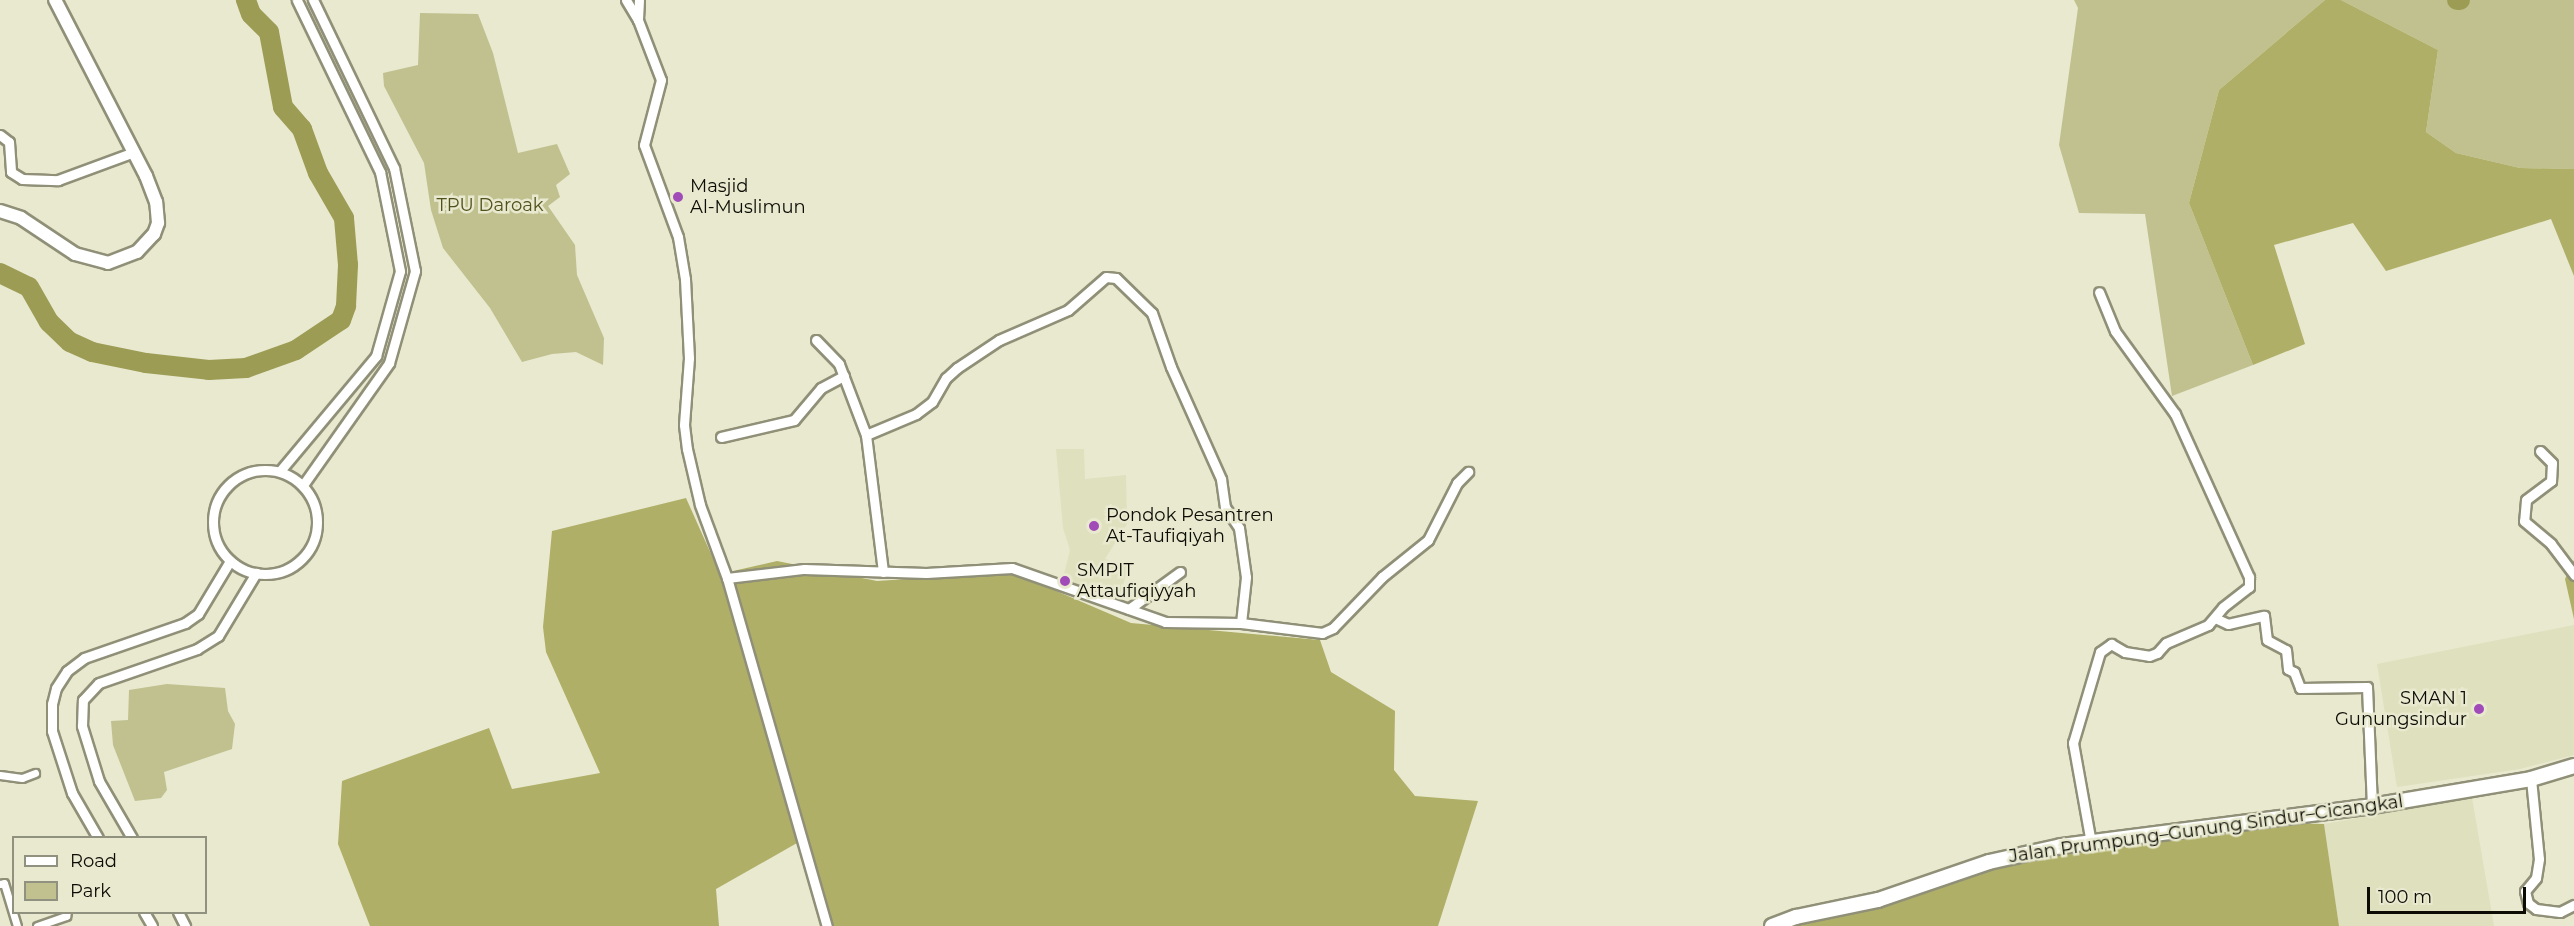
<!DOCTYPE html>
<meta charset="utf-8">
<style>
body{margin:0}
#map{position:relative;width:2574px;height:926px;overflow:hidden;background:#e8e9cf;font-family:Montserrat,sans-serif}
div>[style]{position:absolute}
[style*='--x']{left:calc(var(--x)*1px);top:calc(var(--y)*1px);width:calc(var(--w)*1px);rotate:calc(var(--a)*1deg)}
.built>*{inset:0;background:#dfe0be}
.green>*{inset:0;background:#c0c18f}
.forest>*{inset:0;background:#afaf68}
.river>*{height:20px;margin:-10px;padding:0 10px;transform-origin:10px;border-radius:10px;background:#9c9c55}
.roads{filter:drop-shadow(2px 0 #909078) drop-shadow(-2px 0 #909078) drop-shadow(0 2px #909078) drop-shadow(0 -2px #909078)}
.pedestrian>*{height:7px;margin:-3.5px;padding:0 3.5px;transform-origin:3.5px;border-radius:3.5px;background:#fff}
.minor>*{height:9px;margin:-4.5px;padding:0 4.5px;transform-origin:4.5px;border-radius:4.5px;background:#fff}
.minor>.ring{margin:-4.5px;padding:0;box-sizing:content-box;background:none;border:9px solid #fff;border-radius:50%}
.tertiary>*{height:12px;margin:-6px;padding:0 6px;transform-origin:6px;border-radius:6px;background:#fff}
.secondary>*{height:14px;margin:-7px;padding:0 7px;transform-origin:7px;border-radius:7px;background:#fff}
.dots>*{width:16px;height:16px;translate:-50% -50%;box-sizing:border-box;border:3px solid #e8e9cf;border-radius:50%}
span{translate:-50% -50%;white-space:nowrap;text-align:center;line-height:1.15;-webkit-text-stroke:5px #e8e9cf;paint-order:stroke}
.poi-label{font-size:18px;color:#0c0c05}
.left{translate:0 -50%;text-align:left}
.right{translate:-100% -50%;text-align:right}
.park-label{font-size:18px;color:#51511b}
.street-label{font-size:18px;color:#0c0c05}
.legend{position:absolute;left:12px;top:836px;width:195px;height:78px;box-sizing:border-box;background:#e8e9cf;border:2px solid #90917e;margin:0;padding:8px 10px;list-style:none;font-size:18px;color:#0c0c05}
.legend li{display:flex;align-items:center;gap:12px;height:30px}
.legend b{width:30px;border:2px solid #90917e}
.scale{position:absolute;left:2367px;top:887px;width:159px;height:27px;box-sizing:border-box;border:3px solid #0c0c05;border-top:0;padding-left:8px;font-size:18px;line-height:21px;white-space:nowrap;color:#0c0c05;-webkit-text-stroke:4px #e8e9cf;paint-order:stroke}
</style>
<div id="map">
<div class="built">
<div style="clip-path:polygon(1056px 449px,1084px 449px,1085px 479px,1126px 475px,1127px 524px,1105px 559px,1129px 566px,1118px 601px,1062px 582px,1070px 550px,1063px 528px)"></div>
<div style="clip-path:polygon(2574px 625px,2574px 755px,2520px 769px,2397px 787px,2377px 664px)"></div>
<div style="clip-path:polygon(2472px 798px,2494px 926px,2339px 926px,2324px 824px)"></div>
</div>
<div class="green">
<div style="clip-path:polygon(2074px 0,2325px 0,2219px 90px,2189px 203px,2253px 365px,2172px 396px,2145px 214px,2079px 213px,2059px 145px,2078px 8px)"></div>
<div style="clip-path:polygon(2341px 0,2574px 0,2574px 169px,2520px 168px,2456px 153px,2426px 132px,2438px 50px)"></div>
<div style="clip-path:polygon(420px 13px,478px 14px,493px 53px,518px 153px,557px 144px,570px 174px,556px 185px,560px 197px,548px 206px,575px 245px,577px 275px,604px 338px,603px 365px,576px 352px,552px 354px,522px 362px,490px 308px,443px 248px,431px 210px,424px 163px,384px 86px,383px 73px,418px 65px)"></div>
<div style="clip-path:polygon(167px 684px,225px 688px,228px 711px,235px 724px,232px 749px,164px 772px,167px 790px,161px 798px,135px 801px,113px 745px,111px 721px,128px 720px,129px 690px)"></div>
</div>
<div class="forest">
<div style="clip-path:polygon(2325px 0,2341px 0,2438px 50px,2426px 132px,2456px 153px,2520px 168px,2574px 169px,2574px 276px,2551px 219px,2386px 271px,2353px 223px,2274px 245px,2305px 344px,2253px 365px,2189px 203px,2219px 90px)"></div>
<div style="clip-path:polygon(686px 498px,720px 574px,777px 561px,877px 581px,1012px 572px,1131px 623px,1320px 640px,1331px 672px,1395px 711px,1394px 770px,1415px 796px,1478px 801px,1438px 926px,821px 926px,797px 843px,716px 889px,719px 926px,370px 926px,338px 844px,342px 781px,489px 728px,512px 789px,600px 773px,546px 652px,543px 627px,552px 531px)"></div>
<div style="clip-path:polygon(2574px 560px,2574px 619px,2565px 579px)"></div>
<div style="clip-path:polygon(2247px 822px,2324px 824px,2339px 926px,1769px 926px,1801px 910px,2028px 856px)"></div>
</div>
<div class="river">
<div style="--x:2457;--y:0;--w:3;--a:0"></div>
<div style="--x:0;--y:273;--w:32;--a:26"></div>
<div style="--x:29;--y:287;--w:40;--a:60.3"></div>
<div style="--x:49;--y:322;--w:29;--a:44"></div>
<div style="--x:70;--y:342;--w:24;--a:24"></div>
<div style="--x:92;--y:352;--w:55;--a:11.5"></div>
<div style="--x:146;--y:363;--w:63;--a:6.3"></div>
<div style="--x:209;--y:370;--w:37;--a:-3"></div>
<div style="--x:246;--y:368;--w:53;--a:-19.8"></div>
<div style="--x:296;--y:350;--w:54;--a:-33.7"></div>
<div style="--x:341;--y:320;--w:15;--a:-70"></div>
<div style="--x:346;--y:306;--w:41;--a:-87.2"></div>
<div style="--x:348;--y:265;--w:47;--a:-94.9"></div>
<div style="--x:344;--y:218;--w:52;--a:-120"></div>
<div style="--x:318;--y:173;--w:47;--a:-110"></div>
<div style="--x:302;--y:129;--w:29;--a:-131"></div>
<div style="--x:283;--y:107;--w:76;--a:-100.6"></div>
<div style="--x:269;--y:32;--w:25;--a:-135"></div>
<div style="--x:251;--y:14;--w:15;--a:-110"></div>
</div>
<div class="roads">
<div class="pedestrian">
<div style="--x:0;--y:775;--w:22;--a:8"></div>
<div style="--x:22;--y:778;--w:14;--a:-21"></div>
<div style="--x:0;--y:884;--w:4;--a:-14"></div>
<div style="--x:4;--y:883;--w:45;--a:73.2"></div>
<div style="--x:37;--y:926;--w:31;--a:-19"></div>
<div style="--x:66;--y:916;--w:4;--a:-76"></div>
</div>
<div class="minor">
<div style="--x:626;--y:0;--w:23;--a:59"></div>
<div style="--x:639;--y:0;--w:20;--a:93"></div>
<div style="--x:638;--y:20;--w:64;--a:69"></div>
<div style="--x:661;--y:80;--w:67;--a:104.7"></div>
<div style="--x:644;--y:145;--w:98;--a:69.7"></div>
<div style="--x:678;--y:237;--w:43;--a:80.5"></div>
<div style="--x:685;--y:279;--w:79;--a:87.1"></div>
<div style="--x:689;--y:358;--w:67;--a:94.3"></div>
<div style="--x:684;--y:425;--w:24;--a:83"></div>
<div style="--x:687;--y:449;--w:57;--a:76.9"></div>
<div style="--x:700;--y:505;--w:78;--a:69.7"></div>
<div style="--x:727;--y:578;--w:362;--a:74"></div>
<div style="--x:0;--y:135;--w:11;--a:38"></div>
<div style="--x:9;--y:142;--w:30;--a:86"></div>
<div style="--x:11;--y:172;--w:13;--a:32"></div>
<div style="--x:22;--y:179;--w:36;--a:2"></div>
<div style="--x:58;--y:180;--w:81;--a:-20.2"></div>
<div style="--x:816;--y:340;--w:33;--a:46"></div>
<div style="--x:839;--y:364;--w:76;--a:69.2"></div>
<div style="--x:866;--y:435;--w:138;--a:82.9"></div>
<div style="--x:866;--y:435;--w:54;--a:-22.8"></div>
<div style="--x:916;--y:414;--w:20;--a:-37"></div>
<div style="--x:932;--y:402;--w:28;--a:-60"></div>
<div style="--x:946;--y:378;--w:15;--a:-42"></div>
<div style="--x:957;--y:368;--w:50;--a:-33.7"></div>
<div style="--x:999;--y:340;--w:75;--a:-23.5"></div>
<div style="--x:1068;--y:310;--w:50;--a:-41"></div>
<div style="--x:1106;--y:277;--w:10;--a:6"></div>
<div style="--x:1116;--y:278;--w:50;--a:44.2"></div>
<div style="--x:1152;--y:313;--w:57;--a:70.6"></div>
<div style="--x:1171;--y:367;--w:123;--a:65.9"></div>
<div style="--x:1221;--y:479;--w:28;--a:82"></div>
<div style="--x:1225;--y:507;--w:25;--a:56"></div>
<div style="--x:1239;--y:528;--w:49;--a:81.9"></div>
<div style="--x:1246;--y:577;--w:46;--a:96.2"></div>
<div style="--x:721;--y:437;--w:75;--a:-13.1"></div>
<div style="--x:794;--y:420;--w:42;--a:-49.8"></div>
<div style="--x:821;--y:388;--w:26;--a:-28"></div>
<div style="--x:2540;--y:451;--w:17;--a:45"></div>
<div style="--x:2552;--y:463;--w:18;--a:93"></div>
<div style="--x:2551;--y:481;--w:31;--a:143"></div>
<div style="--x:2526;--y:500;--w:21;--a:95"></div>
<div style="--x:2524;--y:521;--w:35;--a:40"></div>
<div style="--x:2551;--y:544;--w:39;--a:53"></div>
<div class="ring" style="left:213px;top:470px;width:95px;height:95px"></div>
<div style="--x:280;--y:471;--w:150;--a:-50.1"></div>
<div style="--x:376;--y:356;--w:88;--a:-74.2"></div>
<div style="--x:400;--y:271;--w:101;--a:-101.4"></div>
<div style="--x:380;--y:172;--w:191;--a:-115.8"></div>
<div style="--x:303;--y:485;--w:149;--a:-54.8"></div>
<div style="--x:389;--y:363;--w:96;--a:-74.2"></div>
<div style="--x:415;--y:271;--w:105;--a:-101.5"></div>
<div style="--x:394;--y:168;--w:187;--a:-115.7"></div>
<div style="--x:727;--y:578;--w:78;--a:-6.7"></div>
<div style="--x:804;--y:569;--w:122;--a:1.9"></div>
<div style="--x:926;--y:573;--w:86;--a:-3.3"></div>
<div style="--x:1012;--y:568;--w:162;--a:19.4"></div>
<div style="--x:1165;--y:622;--w:76;--a:0.8"></div>
<div style="--x:1241;--y:623;--w:82;--a:7"></div>
<div style="--x:1322;--y:633;--w:12;--a:-24"></div>
<div style="--x:1333;--y:628;--w:71;--a:-46.1"></div>
<div style="--x:1382;--y:577;--w:59;--a:-38.8"></div>
<div style="--x:1428;--y:540;--w:64;--a:-63"></div>
<div style="--x:1457;--y:483;--w:16;--a:-45"></div>
<div style="--x:1129;--y:609;--w:63;--a:-36"></div>
<div style="--x:2215;--y:618;--w:14;--a:25"></div>
<div style="--x:2228;--y:624;--w:37;--a:-13"></div>
<div style="--x:2264;--y:616;--w:24;--a:83"></div>
<div style="--x:2267;--y:640;--w:21;--a:28"></div>
<div style="--x:2286;--y:650;--w:19;--a:84"></div>
<div style="--x:2288;--y:669;--w:7;--a:27"></div>
<div style="--x:2294;--y:672;--w:17;--a:69"></div>
<div style="--x:2300;--y:688;--w:67;--a:-0.9"></div>
<div style="--x:2367;--y:687;--w:119;--a:87.6"></div>
<div style="--x:2531;--y:779;--w:80;--a:84.3"></div>
<div style="--x:2539;--y:859;--w:19;--a:99"></div>
<div style="--x:2536;--y:878;--w:17;--a:130"></div>
<div style="--x:2525;--y:891;--w:12;--a:76"></div>
<div style="--x:2528;--y:903;--w:10;--a:37"></div>
<div style="--x:2536;--y:909;--w:24;--a:7"></div>
<div style="--x:2560;--y:912;--w:16;--a:-27"></div>
<div style="--x:98;--y:838;--w:52;--a:-120"></div>
<div style="--x:72;--y:793;--w:65;--a:-107.9"></div>
<div style="--x:52;--y:731;--w:27;--a:-90"></div>
<div style="--x:52;--y:704;--w:16;--a:-76"></div>
<div style="--x:56;--y:688;--w:20;--a:-57"></div>
<div style="--x:67;--y:671;--w:21;--a:-37"></div>
<div style="--x:84;--y:658;--w:107;--a:-19.1"></div>
<div style="--x:185;--y:623;--w:16;--a:-35"></div>
<div style="--x:198;--y:614;--w:62;--a:-58.9"></div>
<div style="--x:132;--y:838;--w:66;--a:-120.1"></div>
<div style="--x:99;--y:781;--w:58;--a:-107.2"></div>
<div style="--x:82;--y:726;--w:26;--a:-88"></div>
<div style="--x:83;--y:700;--w:23;--a:-47"></div>
<div style="--x:99;--y:683;--w:104;--a:-19.1"></div>
<div style="--x:197;--y:649;--w:25;--a:-32"></div>
<div style="--x:218;--y:636;--w:74;--a:-58.9"></div>
<div style="--x:2091;--y:843;--w:102;--a:-100.2"></div>
<div style="--x:2073;--y:743;--w:95;--a:-73.5"></div>
<div style="--x:2100;--y:652;--w:14;--a:-36"></div>
<div style="--x:2111;--y:644;--w:16;--a:30"></div>
<div style="--x:2125;--y:652;--w:24;--a:9"></div>
<div style="--x:2149;--y:656;--w:9;--a:-21"></div>
<div style="--x:2157;--y:653;--w:13;--a:-48"></div>
<div style="--x:2166;--y:643;--w:46;--a:-23.2"></div>
<div style="--x:2208;--y:625;--w:23;--a:-50"></div>
<div style="--x:2223;--y:607;--w:33;--a:-38"></div>
<div style="--x:2249;--y:587;--w:10;--a:-90"></div>
<div style="--x:2249;--y:577;--w:179;--a:-114.4"></div>
<div style="--x:2175;--y:414;--w:102;--a:-125.9"></div>
<div style="--x:2115;--y:331;--w:42;--a:-112.3"></div>
<div style="--x:144;--y:912;--w:16;--a:60"></div>
<div style="--x:178;--y:912;--w:16;--a:63"></div>
</div>
<div class="tertiary">
<div style="--x:0;--y:211;--w:22;--a:18"></div>
<div style="--x:21;--y:218;--w:65;--a:33.7"></div>
<div style="--x:75;--y:254;--w:34;--a:15"></div>
<div style="--x:108;--y:263;--w:31;--a:-21"></div>
<div style="--x:137;--y:252;--w:25;--a:-47"></div>
<div style="--x:154;--y:234;--w:12;--a:-70"></div>
<div style="--x:158;--y:223;--w:21;--a:-95"></div>
<div style="--x:156;--y:202;--w:28;--a:-111"></div>
<div style="--x:146;--y:176;--w:198;--a:-117.3"></div>
</div>
<div class="secondary">
<div style="--x:1772;--y:926;--w:26;--a:-21"></div>
<div style="--x:1796;--y:917;--w:84;--a:-11.7"></div>
<div style="--x:1878;--y:900;--w:117;--a:-18.9"></div>
<div style="--x:1989;--y:862;--w:74;--a:-12.5"></div>
<div style="--x:2061;--y:846;--w:314;--a:-7.3"></div>
<div style="--x:2372;--y:806;--w:161;--a:-9.6"></div>
<div style="--x:2531;--y:779;--w:45;--a:-16.8"></div>
</div>
</div>
<div class="dots">
<div style="left:678px;top:197px;background:#a14bb8"></div>
<div style="left:1094px;top:526px;background:#a14bb8"></div>
<div style="left:1065px;top:581px;background:#a14bb8"></div>
<div style="left:2479px;top:709px;background:#a14bb8"></div>
</div>
<div class="poi-label">
<span class="left" style="left:690px;top:197px">Masjid<br>Al-Muslimun</span>
<span class="left" style="left:1106px;top:526px">Pondok Pesantren<br>At-Taufiqiyah</span>
<span class="left" style="left:1077px;top:581px">SMPIT<br>Attaufiqiyyah</span>
<span class="right" style="left:2467px;top:709px">SMAN 1<br>Gunungsindur</span>
</div>
<div class="park-label">
<span style="left:490px;top:205px">TPU Daroak</span>
</div>
<div class="street-label">
<span style="left:2206px;top:829px;rotate:-8deg">Jalan Prumpung–Gunung Sindur–Cicangkal</span>
</div>
<ul class="legend">
<li><b style="height:8px;background:#fff"></b>Road</li>
<li><b style="height:16px;background:#c0c18f"></b>Park</li>
</ul>
<div class="scale">100 m</div>
</div>
